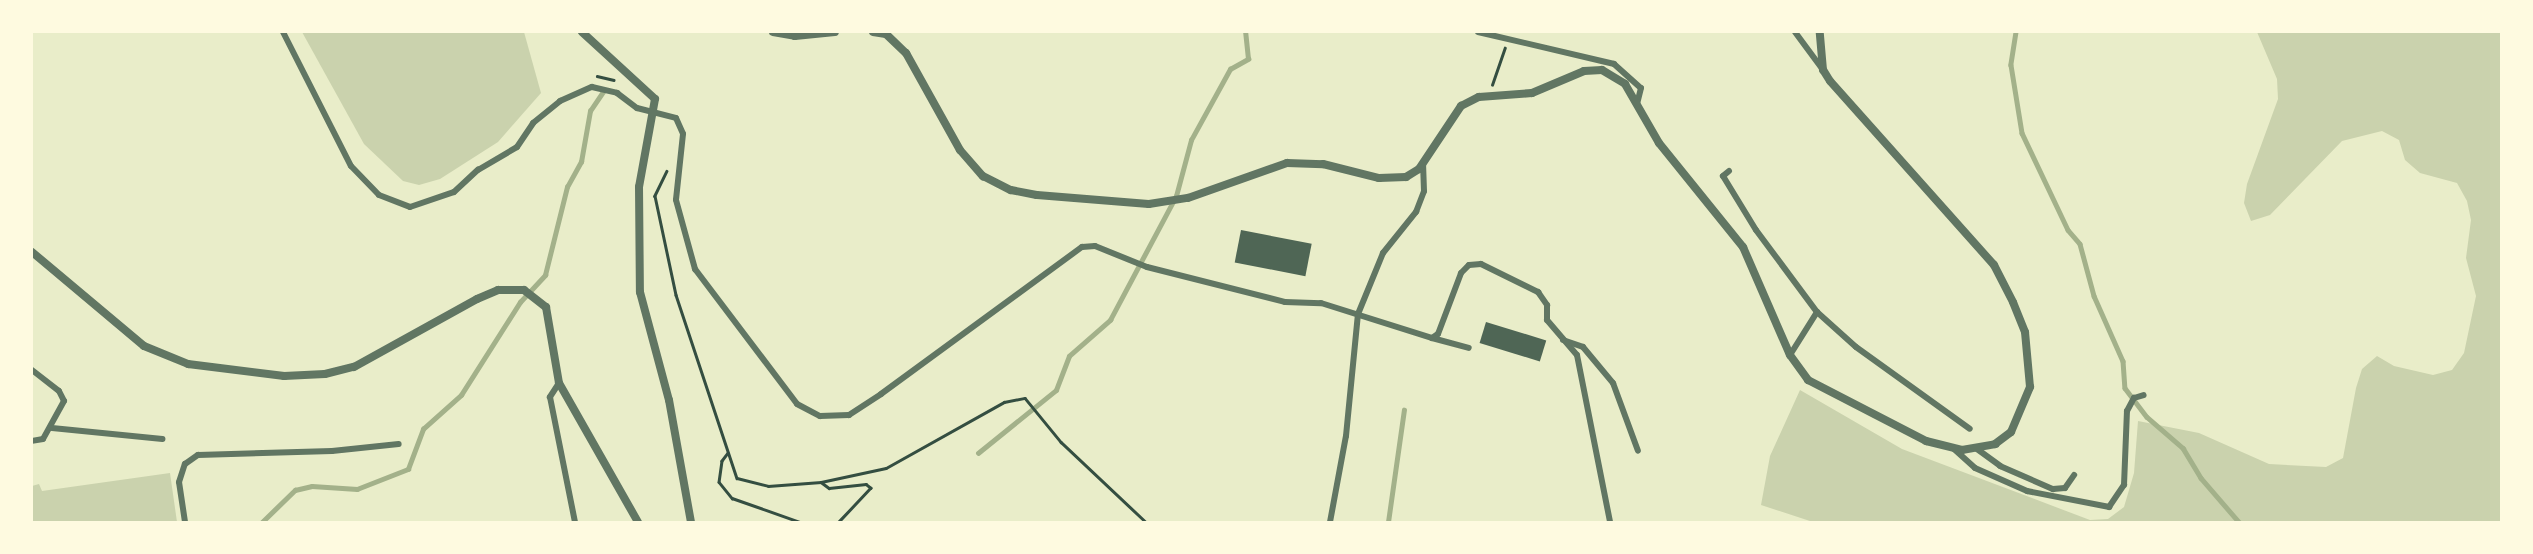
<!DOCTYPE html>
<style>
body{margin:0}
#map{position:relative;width:2533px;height:554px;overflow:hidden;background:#e9edc9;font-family:Raleway,sans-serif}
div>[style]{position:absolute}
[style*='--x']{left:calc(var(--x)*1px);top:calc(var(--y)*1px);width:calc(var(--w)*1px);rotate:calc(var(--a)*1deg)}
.green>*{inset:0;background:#cad2ad}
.stream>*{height:4.5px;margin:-2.25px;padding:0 2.25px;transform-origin:2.25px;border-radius:2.25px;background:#a3b18a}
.building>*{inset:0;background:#4f6655;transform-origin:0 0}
.path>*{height:2.5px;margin:-1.25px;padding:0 1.25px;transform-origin:1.25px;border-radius:1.25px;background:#344e41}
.minor>*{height:6px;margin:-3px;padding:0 3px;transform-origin:3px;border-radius:3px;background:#617663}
.tertiary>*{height:8px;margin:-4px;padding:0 4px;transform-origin:4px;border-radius:4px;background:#617663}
span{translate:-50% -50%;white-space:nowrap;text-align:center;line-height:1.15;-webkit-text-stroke:6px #fefae0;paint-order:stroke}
.frame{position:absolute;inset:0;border:33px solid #fefae0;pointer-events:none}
</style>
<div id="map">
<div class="green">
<div style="clip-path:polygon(302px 32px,524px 32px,541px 93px,498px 142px,440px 179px,419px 185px,403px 181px,364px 144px)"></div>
<div style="clip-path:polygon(2257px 32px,2501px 32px,2501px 522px,1813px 522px,1761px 505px,1770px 456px,1800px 390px,1902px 449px,2090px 520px,2108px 519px,2124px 507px,2134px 473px,2138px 421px,2199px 433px,2269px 464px,2326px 467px,2343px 458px,2356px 388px,2362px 369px,2377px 356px,2394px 366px,2433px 375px,2452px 370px,2464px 353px,2476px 296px,2466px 258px,2471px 220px,2467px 201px,2457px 183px,2420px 173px,2405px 160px,2399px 140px,2382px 131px,2342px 141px,2270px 215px,2251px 221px,2244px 203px,2247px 184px,2278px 99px,2277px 79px)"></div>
<div style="clip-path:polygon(170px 473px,177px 522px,32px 522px,32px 486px,39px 484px,42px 491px)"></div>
</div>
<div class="stream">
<div style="--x:2016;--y:32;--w:33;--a:99"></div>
<div style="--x:2011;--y:65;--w:69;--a:80.8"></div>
<div style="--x:2022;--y:133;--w:107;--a:64.6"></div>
<div style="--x:2068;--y:230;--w:18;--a:49"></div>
<div style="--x:2080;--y:244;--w:54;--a:74.9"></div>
<div style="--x:2094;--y:296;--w:71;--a:66"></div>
<div style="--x:2123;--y:361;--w:27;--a:86"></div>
<div style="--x:2125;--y:388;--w:36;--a:53"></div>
<div style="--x:2147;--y:417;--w:48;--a:40.7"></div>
<div style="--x:2183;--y:448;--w:35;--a:59"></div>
<div style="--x:2201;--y:478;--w:58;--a:49.2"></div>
<div style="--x:978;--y:453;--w:100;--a:-38.9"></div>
<div style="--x:1056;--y:390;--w:36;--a:-69"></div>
<div style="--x:1069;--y:356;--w:55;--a:-41.3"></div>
<div style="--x:1110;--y:320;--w:140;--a:-62"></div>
<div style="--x:1176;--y:196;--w:58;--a:-75"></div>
<div style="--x:1191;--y:140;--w:81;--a:-61.2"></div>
<div style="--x:1230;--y:69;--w:21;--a:-29"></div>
<div style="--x:1248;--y:59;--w:27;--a:-96"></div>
<div style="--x:262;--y:522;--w:46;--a:-44.1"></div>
<div style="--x:295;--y:490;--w:17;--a:-13"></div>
<div style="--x:312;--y:486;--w:45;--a:3.8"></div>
<div style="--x:357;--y:489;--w:55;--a:-21.4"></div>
<div style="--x:408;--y:469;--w:43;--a:-69.4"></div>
<div style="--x:423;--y:429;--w:51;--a:-41.8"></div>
<div style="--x:461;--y:395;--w:110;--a:-57.6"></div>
<div style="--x:520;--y:302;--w:37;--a:-47"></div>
<div style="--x:545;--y:275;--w:91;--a:-76"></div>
<div style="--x:567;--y:187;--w:29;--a:-61"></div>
<div style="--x:581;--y:162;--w:52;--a:-80"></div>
<div style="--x:590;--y:111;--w:25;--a:-56"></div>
<div style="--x:1388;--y:522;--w:113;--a:-81.9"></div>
</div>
<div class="building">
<div style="left:1241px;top:230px;width:72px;height:33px;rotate:11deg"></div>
<div style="left:1486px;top:322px;width:63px;height:22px;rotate:17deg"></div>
</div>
<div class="path">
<div style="--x:597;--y:76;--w:17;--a:13"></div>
<div style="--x:1492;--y:85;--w:39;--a:-71"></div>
<div style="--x:667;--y:171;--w:28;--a:116"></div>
<div style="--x:655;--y:196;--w:101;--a:78"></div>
<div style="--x:676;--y:295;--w:193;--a:71.6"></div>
<div style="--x:737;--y:478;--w:32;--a:14"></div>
<div style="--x:768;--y:486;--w:53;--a:-4.3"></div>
<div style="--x:821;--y:482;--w:66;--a:-12.2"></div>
<div style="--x:886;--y:468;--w:135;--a:-29.2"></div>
<div style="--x:1004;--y:402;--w:21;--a:-11"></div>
<div style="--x:1025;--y:398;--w:57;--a:50.7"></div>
<div style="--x:1061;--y:442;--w:117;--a:43.3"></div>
<div style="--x:728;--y:453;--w:10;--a:127"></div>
<div style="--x:722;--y:461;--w:21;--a:98"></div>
<div style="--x:719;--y:482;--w:21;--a:51"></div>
<div style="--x:732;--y:498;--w:72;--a:19.4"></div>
<div style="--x:821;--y:482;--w:10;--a:37"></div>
<div style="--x:829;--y:488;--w:37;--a:-6"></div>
<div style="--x:866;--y:484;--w:6;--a:39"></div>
<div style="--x:871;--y:488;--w:47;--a:133.3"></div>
</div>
<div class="minor">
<div style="--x:283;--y:32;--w:150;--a:63.1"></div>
<div style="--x:351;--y:166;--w:40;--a:46"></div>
<div style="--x:379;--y:195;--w:33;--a:21"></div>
<div style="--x:410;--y:207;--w:46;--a:-18.8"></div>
<div style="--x:454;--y:192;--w:33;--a:-43"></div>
<div style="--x:478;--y:170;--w:45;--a:-30.5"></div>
<div style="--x:517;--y:147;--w:29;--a:-56"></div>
<div style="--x:533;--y:123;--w:35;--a:-39"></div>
<div style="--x:560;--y:101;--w:35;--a:-24"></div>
<div style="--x:592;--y:87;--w:26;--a:13"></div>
<div style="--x:617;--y:93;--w:25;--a:37"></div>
<div style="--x:637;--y:108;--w:40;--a:14.4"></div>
<div style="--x:676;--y:118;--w:17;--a:66"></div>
<div style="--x:683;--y:134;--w:66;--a:96.1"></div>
<div style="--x:676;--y:200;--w:72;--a:74.6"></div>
<div style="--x:695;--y:269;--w:169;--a:52.9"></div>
<div style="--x:797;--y:404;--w:26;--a:28"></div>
<div style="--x:820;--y:416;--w:29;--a:-2"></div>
<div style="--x:849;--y:415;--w:38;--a:-33"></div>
<div style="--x:881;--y:394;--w:249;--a:-36.2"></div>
<div style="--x:1082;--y:247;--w:13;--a:-4"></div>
<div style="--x:1095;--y:246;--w:56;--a:22"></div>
<div style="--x:1147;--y:267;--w:142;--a:14.2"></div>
<div style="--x:1285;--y:302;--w:36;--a:2"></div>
<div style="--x:1321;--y:303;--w:116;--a:17.5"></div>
<div style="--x:1432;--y:338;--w:7;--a:-34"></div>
<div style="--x:1438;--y:334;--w:65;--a:-69.3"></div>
<div style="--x:1461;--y:273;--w:11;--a:-45"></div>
<div style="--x:1469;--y:265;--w:12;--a:-5"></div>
<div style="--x:1481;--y:264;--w:64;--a:26.2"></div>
<div style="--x:1538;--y:292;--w:16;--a:55"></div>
<div style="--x:1547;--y:305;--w:15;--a:90"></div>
<div style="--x:1547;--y:320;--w:46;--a:49.4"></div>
<div style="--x:1577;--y:355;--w:170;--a:78.8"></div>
<div style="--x:1478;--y:32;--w:140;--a:13.2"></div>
<div style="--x:1614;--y:64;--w:36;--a:42"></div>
<div style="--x:1641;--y:88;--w:16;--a:104"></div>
<div style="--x:1795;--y:32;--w:47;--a:53.6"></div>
<div style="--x:1729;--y:171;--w:8;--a:140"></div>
<div style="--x:1723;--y:176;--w:63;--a:58.6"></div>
<div style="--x:1756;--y:230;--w:102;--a:53.4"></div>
<div style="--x:1817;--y:312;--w:52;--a:41.9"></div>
<div style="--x:1856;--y:347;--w:140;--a:35.7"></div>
<div style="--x:1432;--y:338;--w:38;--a:15"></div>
<div style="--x:1563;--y:340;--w:21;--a:19"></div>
<div style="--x:1583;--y:347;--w:47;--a:50.2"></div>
<div style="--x:1613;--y:383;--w:72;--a:69.8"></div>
<div style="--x:1790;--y:355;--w:51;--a:-57.9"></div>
<div style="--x:32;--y:370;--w:34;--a:38"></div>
<div style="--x:59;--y:391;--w:11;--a:63"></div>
<div style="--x:64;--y:401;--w:43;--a:118.9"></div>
<div style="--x:43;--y:439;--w:11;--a:170"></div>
<div style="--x:559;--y:383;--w:17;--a:123"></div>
<div style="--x:550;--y:397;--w:127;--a:78.7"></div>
<div style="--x:52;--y:428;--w:111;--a:5.7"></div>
<div style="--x:1954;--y:449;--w:28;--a:42"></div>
<div style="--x:1975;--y:468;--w:57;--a:23.9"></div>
<div style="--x:2027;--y:491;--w:84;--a:11"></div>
<div style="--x:2109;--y:507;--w:27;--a:-56"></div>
<div style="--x:2124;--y:485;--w:74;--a:-87.7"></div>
<div style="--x:2127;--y:411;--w:15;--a:-62"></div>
<div style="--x:2134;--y:398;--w:10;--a:-17"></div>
<div style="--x:1977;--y:449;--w:29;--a:36"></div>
<div style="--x:2000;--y:466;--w:58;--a:23.5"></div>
<div style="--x:2053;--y:489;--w:12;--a:-5"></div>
<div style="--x:2065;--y:488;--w:16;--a:-55"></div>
<div style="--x:185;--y:522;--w:40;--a:-98.5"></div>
<div style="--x:179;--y:482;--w:19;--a:-72"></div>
<div style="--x:185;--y:464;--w:16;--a:-35"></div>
<div style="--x:198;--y:455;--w:134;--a:-1.7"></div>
<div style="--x:332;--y:451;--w:67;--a:-6"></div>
<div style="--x:1330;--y:522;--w:87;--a:-79.5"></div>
<div style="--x:1346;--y:436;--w:123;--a:-84.4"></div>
<div style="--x:1358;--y:314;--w:66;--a:-67.7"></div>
<div style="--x:1383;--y:253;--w:53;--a:-51.2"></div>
<div style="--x:1416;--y:212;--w:22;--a:-69"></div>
<div style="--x:1424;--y:191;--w:28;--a:-92"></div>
</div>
<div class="tertiary">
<div style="--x:582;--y:32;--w:99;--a:42.5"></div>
<div style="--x:655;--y:99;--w:89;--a:100.3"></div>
<div style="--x:639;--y:187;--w:105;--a:89.5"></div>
<div style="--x:640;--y:292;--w:112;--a:75"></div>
<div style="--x:669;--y:400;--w:124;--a:79.8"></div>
<div style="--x:773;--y:32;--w:22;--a:10"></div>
<div style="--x:795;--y:36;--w:40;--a:-5.7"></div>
<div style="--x:873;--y:32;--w:13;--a:9"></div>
<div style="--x:886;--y:34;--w:28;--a:44"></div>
<div style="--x:906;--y:53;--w:111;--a:60.9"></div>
<div style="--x:960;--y:150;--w:35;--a:49"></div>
<div style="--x:983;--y:176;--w:31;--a:27"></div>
<div style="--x:1011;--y:190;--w:26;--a:11"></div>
<div style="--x:1037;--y:195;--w:112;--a:4.6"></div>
<div style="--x:1149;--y:204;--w:39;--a:-9"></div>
<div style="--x:1188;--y:198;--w:105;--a:-19.5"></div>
<div style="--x:1287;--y:163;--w:36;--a:2"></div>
<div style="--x:1323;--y:164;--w:58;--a:14"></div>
<div style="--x:1379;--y:178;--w:27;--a:-2"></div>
<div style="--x:1406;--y:177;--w:15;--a:-32"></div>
<div style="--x:1419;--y:169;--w:76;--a:-56.3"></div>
<div style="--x:1461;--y:106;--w:20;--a:-27"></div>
<div style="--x:1479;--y:97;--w:53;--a:-4.3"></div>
<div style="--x:1532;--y:93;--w:56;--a:-22.9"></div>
<div style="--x:1584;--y:71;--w:18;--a:-3"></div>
<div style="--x:1602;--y:70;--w:27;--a:31"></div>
<div style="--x:1625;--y:84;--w:68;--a:60"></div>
<div style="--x:1659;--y:143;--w:134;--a:51.1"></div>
<div style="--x:1743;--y:247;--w:118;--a:66.5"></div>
<div style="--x:1790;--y:355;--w:31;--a:54"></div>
<div style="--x:1808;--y:380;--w:133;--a:27.3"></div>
<div style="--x:1926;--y:441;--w:37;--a:14"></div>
<div style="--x:1962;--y:450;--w:34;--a:-10"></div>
<div style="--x:1995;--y:444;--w:20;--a:-37"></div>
<div style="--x:2011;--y:432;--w:49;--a:-67.1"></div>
<div style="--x:2030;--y:387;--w:55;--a:-95.2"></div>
<div style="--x:2025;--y:332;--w:32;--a:-112"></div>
<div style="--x:2013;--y:302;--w:42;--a:-117.2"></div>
<div style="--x:1994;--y:265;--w:246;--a:-131.7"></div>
<div style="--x:1830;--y:81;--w:13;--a:-122"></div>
<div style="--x:1823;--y:70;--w:38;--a:-95"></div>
<div style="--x:32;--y:252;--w:146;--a:40"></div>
<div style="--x:144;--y:346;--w:48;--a:22.2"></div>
<div style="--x:188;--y:364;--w:97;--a:7.1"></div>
<div style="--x:284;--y:376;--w:41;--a:-2.8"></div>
<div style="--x:325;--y:374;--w:30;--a:-14"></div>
<div style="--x:354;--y:367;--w:141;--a:-28.9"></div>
<div style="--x:477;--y:299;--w:23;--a:-23"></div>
<div style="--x:498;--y:290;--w:26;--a:0"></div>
<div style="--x:524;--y:290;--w:28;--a:38"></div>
<div style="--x:546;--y:307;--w:77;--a:80.3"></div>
<div style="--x:559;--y:383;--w:160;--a:60.4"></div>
</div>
<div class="frame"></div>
</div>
